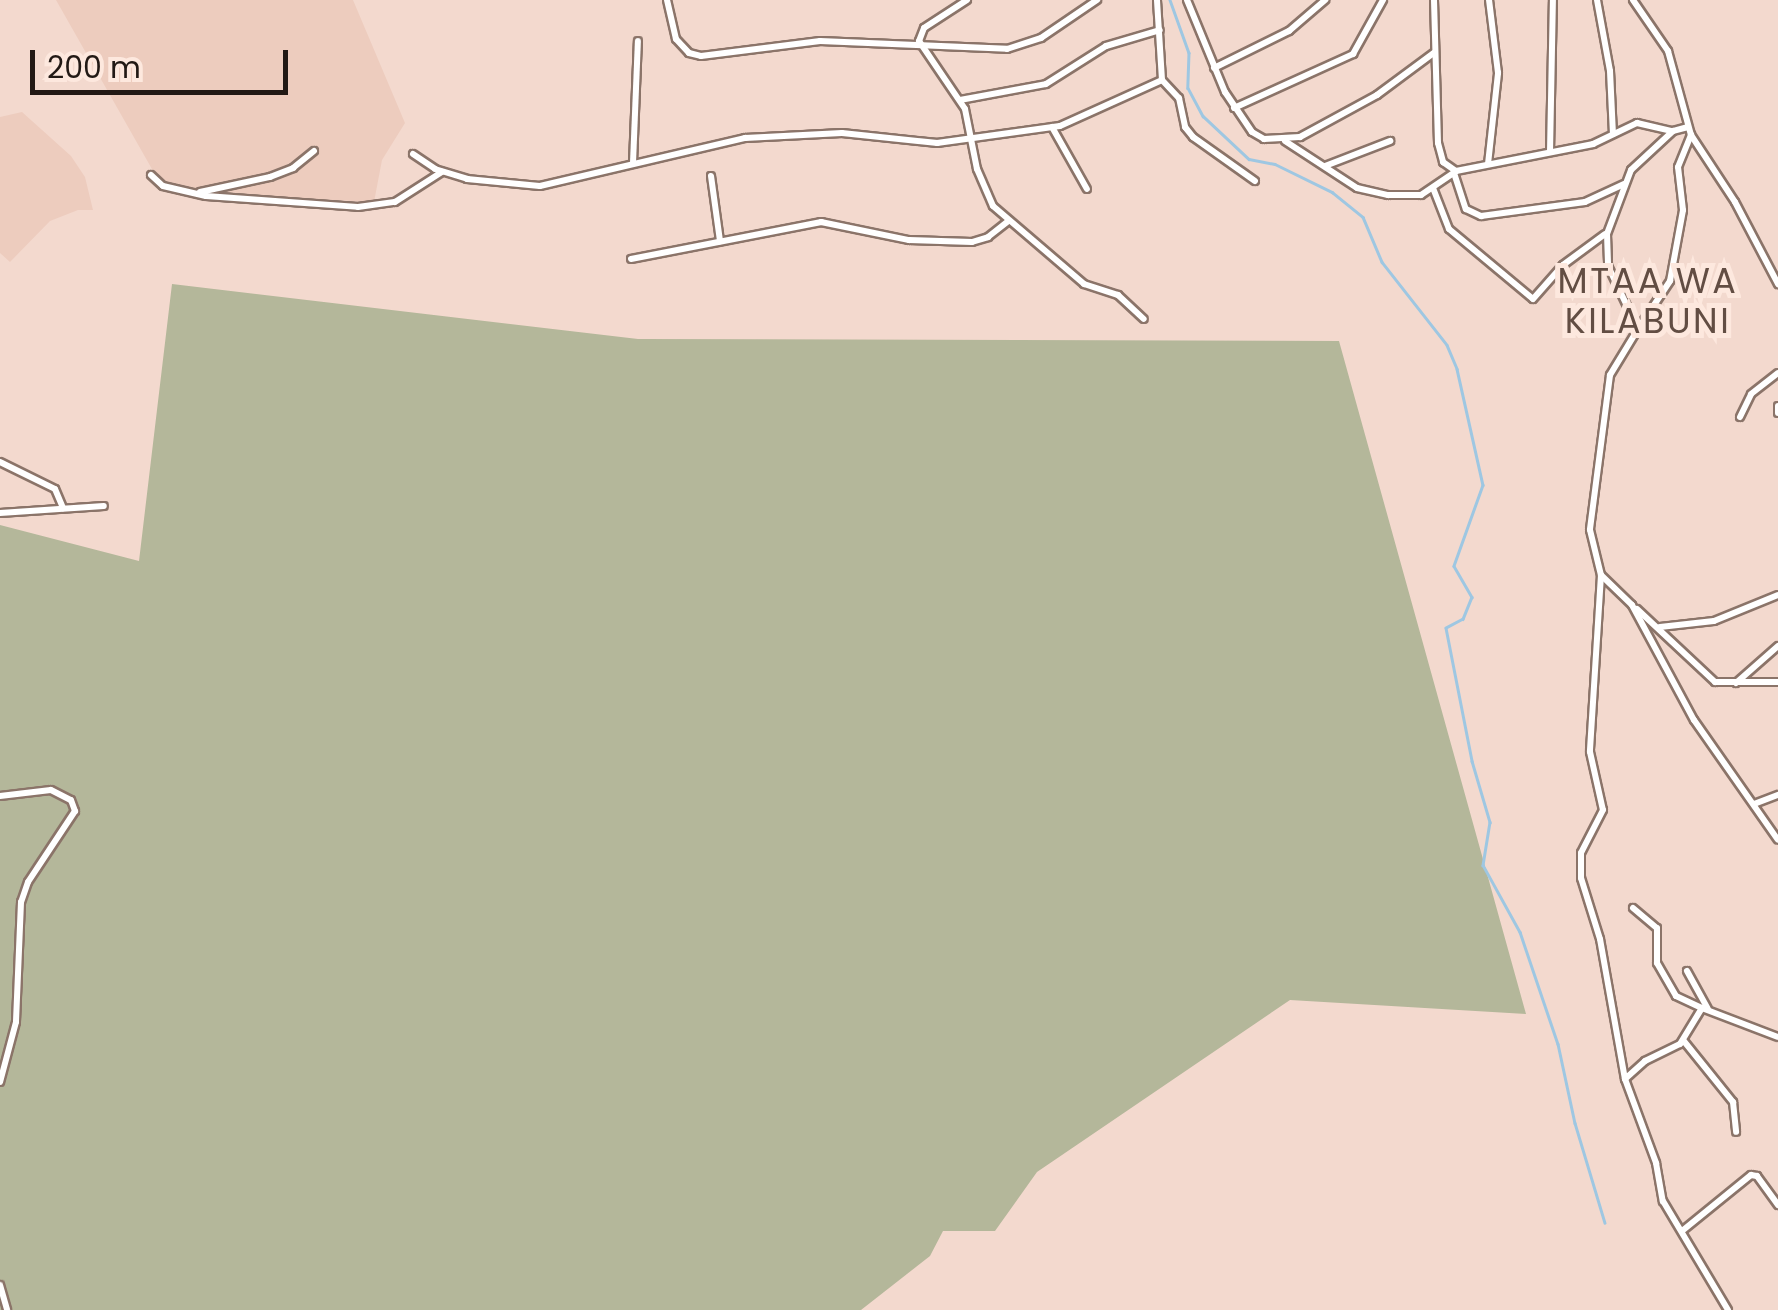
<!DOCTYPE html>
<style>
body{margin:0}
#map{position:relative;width:1778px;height:1310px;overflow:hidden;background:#f3d9ce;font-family:Poppins,sans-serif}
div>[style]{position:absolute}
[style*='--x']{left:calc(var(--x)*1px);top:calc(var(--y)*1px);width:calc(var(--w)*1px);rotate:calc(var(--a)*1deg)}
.built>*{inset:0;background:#edccbe}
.green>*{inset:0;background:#b4b79a}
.stream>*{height:2.5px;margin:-1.25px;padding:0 1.25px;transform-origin:1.25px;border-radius:1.25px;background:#9ec7e2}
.roads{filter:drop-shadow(2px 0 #8b7469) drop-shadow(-2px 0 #8b7469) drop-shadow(0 2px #8b7469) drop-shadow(0 -2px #8b7469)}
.minor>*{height:6px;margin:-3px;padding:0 3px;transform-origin:3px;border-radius:3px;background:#fff}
span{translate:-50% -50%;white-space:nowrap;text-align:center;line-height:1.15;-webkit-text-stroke:10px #fde8de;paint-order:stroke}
.quarter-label{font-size:35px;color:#624d43;letter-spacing:2.5px}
.scale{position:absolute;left:30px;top:50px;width:258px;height:45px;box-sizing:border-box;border:5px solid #221915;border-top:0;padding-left:12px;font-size:30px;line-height:35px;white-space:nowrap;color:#221915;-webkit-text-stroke:8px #fde8de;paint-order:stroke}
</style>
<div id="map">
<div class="built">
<div style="clip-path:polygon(56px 0,353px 0,405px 123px,382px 160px,374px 202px,165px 192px)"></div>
<div style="clip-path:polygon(22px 112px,71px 156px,85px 177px,93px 210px,78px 210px,50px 221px,10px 262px,0 253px,0 117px)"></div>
</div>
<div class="green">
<div style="clip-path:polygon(172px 284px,638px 339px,1339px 341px,1526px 1014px,1290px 1000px,1037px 1172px,995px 1231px,943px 1231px,930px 1256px,861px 1310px,0 1310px,0 525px,139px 561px)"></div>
</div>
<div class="stream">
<div style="--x:1170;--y:0;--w:56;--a:70.3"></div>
<div style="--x:1189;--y:53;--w:35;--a:92"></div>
<div style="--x:1188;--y:88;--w:32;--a:62"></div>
<div style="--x:1203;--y:116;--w:63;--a:43.1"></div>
<div style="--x:1249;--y:159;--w:26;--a:11"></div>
<div style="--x:1275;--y:164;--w:64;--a:26.2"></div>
<div style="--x:1332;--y:192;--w:40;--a:39"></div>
<div style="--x:1363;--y:217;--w:49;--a:67.1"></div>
<div style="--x:1382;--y:262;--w:105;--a:51.9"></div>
<div style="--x:1447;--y:345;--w:26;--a:67"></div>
<div style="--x:1457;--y:369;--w:119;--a:77.4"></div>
<div style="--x:1483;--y:485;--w:86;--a:109.7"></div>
<div style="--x:1454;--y:566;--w:36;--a:60"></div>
<div style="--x:1472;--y:597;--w:24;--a:112"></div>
<div style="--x:1463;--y:619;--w:19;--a:152"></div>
<div style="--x:1446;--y:628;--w:136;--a:78.9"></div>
<div style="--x:1472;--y:761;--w:64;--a:73.6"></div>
<div style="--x:1490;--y:822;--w:44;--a:99.2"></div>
<div style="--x:1483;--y:865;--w:77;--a:61.1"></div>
<div style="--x:1520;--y:932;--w:118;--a:71.3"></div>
<div style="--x:1558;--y:1044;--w:81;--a:77.9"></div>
<div style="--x:1575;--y:1123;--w:104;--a:73.3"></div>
</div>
<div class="roads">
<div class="minor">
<div style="--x:667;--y:0;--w:40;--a:77"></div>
<div style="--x:676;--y:39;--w:19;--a:47"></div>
<div style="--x:689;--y:53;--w:12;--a:14"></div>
<div style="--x:701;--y:56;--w:120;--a:-7.2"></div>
<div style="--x:820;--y:41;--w:187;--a:2.4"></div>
<div style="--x:1007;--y:49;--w:36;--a:-18"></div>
<div style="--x:1041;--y:38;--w:68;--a:-34.2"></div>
<div style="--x:967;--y:0;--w:51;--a:146.9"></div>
<div style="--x:924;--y:28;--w:14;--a:111"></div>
<div style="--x:919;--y:41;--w:82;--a:55.9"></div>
<div style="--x:965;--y:109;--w:61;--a:78.7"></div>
<div style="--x:977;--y:169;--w:40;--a:66.6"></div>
<div style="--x:993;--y:206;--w:120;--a:40.6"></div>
<div style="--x:1084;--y:284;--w:36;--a:18"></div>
<div style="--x:1118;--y:295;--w:35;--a:43"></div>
<div style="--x:1187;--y:0;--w:100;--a:67.6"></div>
<div style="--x:1225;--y:92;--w:48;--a:56"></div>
<div style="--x:1252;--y:132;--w:14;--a:30"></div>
<div style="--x:1264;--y:139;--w:36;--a:-3"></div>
<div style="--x:1300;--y:137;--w:88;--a:-28.6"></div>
<div style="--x:1377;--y:95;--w:72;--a:-36.6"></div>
<div style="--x:1434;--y:0;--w:143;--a:88.4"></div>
<div style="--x:1438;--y:143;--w:20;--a:75"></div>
<div style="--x:1443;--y:162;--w:16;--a:35"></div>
<div style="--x:1456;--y:171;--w:140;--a:-11.1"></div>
<div style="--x:1593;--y:144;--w:49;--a:-25.5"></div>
<div style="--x:1637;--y:123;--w:36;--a:13"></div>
<div style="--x:1597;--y:0;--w:72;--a:79.6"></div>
<div style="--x:1610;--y:71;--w:63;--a:87.3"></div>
<div style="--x:1633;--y:0;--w:62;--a:55.5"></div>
<div style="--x:1668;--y:51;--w:87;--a:74.7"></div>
<div style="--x:1691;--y:135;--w:80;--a:56.7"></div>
<div style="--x:1735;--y:202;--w:93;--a:62.3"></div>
<div style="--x:1214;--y:68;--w:84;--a:-26.3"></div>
<div style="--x:1289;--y:31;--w:48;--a:-40.7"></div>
<div style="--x:1162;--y:80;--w:25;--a:47"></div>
<div style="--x:1179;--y:98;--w:30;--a:78"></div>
<div style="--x:1185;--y:127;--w:13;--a:51"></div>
<div style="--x:1193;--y:137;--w:76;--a:35.4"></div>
<div style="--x:960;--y:100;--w:87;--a:-10.5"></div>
<div style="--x:1046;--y:84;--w:71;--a:-32.3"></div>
<div style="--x:1106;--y:46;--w:56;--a:-16.5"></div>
<div style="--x:1234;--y:108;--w:131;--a:-24.4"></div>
<div style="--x:1353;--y:54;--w:62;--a:-60.9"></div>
<div style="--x:1052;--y:127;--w:71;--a:60.6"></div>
<div style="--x:1688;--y:127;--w:16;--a:165"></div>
<div style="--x:1673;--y:131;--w:57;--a:137.1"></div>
<div style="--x:1631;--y:170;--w:68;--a:110.6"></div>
<div style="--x:1607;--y:234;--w:32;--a:88"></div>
<div style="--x:1608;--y:266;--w:70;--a:64.5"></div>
<div style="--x:1638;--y:329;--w:54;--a:121.3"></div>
<div style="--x:1610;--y:375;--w:156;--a:97.4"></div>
<div style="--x:1590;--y:530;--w:46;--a:76.3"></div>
<div style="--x:1601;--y:575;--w:43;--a:44.1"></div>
<div style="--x:1632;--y:605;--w:131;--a:61.7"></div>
<div style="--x:1694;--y:720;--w:146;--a:55"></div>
<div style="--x:1285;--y:141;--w:86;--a:33.1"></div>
<div style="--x:1357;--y:188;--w:32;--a:13"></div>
<div style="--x:1388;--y:195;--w:33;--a:0"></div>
<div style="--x:1421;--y:195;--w:41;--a:-34.1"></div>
<div style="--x:1550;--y:152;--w:152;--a:-88.9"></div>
<div style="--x:413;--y:154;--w:27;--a:34"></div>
<div style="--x:435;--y:169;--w:34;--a:17"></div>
<div style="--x:467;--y:179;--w:73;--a:5.5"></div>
<div style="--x:540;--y:186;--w:211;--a:-13.2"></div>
<div style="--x:745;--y:138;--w:97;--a:-3"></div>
<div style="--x:842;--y:133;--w:96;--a:6"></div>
<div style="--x:937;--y:143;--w:124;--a:-7.9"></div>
<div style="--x:1060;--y:126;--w:112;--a:-24.3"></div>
<div style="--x:1162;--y:80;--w:80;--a:-93.6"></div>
<div style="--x:633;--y:163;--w:122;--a:-87.7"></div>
<div style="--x:1488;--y:164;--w:92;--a:-83.7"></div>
<div style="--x:1498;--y:73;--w:74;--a:-97"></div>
<div style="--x:1325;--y:166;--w:70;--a:-21"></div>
<div style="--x:1454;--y:173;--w:38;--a:72"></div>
<div style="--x:1466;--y:209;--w:17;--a:25"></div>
<div style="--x:1481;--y:216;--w:105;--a:-7.7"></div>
<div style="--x:1585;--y:202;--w:43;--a:-24.8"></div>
<div style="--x:151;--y:175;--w:16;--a:43"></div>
<div style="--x:163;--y:186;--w:44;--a:13.1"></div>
<div style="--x:206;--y:196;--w:152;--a:4.1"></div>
<div style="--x:358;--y:207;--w:37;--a:-8"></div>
<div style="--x:395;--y:202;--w:56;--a:-32.6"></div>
<div style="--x:711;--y:176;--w:66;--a:82.1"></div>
<div style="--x:1433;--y:188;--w:44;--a:68.7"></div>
<div style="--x:1449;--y:229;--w:109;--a:39.8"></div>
<div style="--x:1533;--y:299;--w:45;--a:-48.6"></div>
<div style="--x:1563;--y:265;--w:52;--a:-36.4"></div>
<div style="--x:200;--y:192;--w:72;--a:-12.1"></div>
<div style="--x:270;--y:177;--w:25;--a:-21"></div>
<div style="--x:293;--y:168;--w:27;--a:-39"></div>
<div style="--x:631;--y:259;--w:194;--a:-11"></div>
<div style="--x:821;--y:222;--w:90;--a:11.6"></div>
<div style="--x:909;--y:240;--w:63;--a:1.8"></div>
<div style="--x:972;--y:242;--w:17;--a:-17"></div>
<div style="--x:988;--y:237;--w:24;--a:-38"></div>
<div style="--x:1638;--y:329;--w:58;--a:-56.3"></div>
<div style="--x:1670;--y:281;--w:72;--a:-79.6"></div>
<div style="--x:1683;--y:210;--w:43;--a:-96.6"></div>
<div style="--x:1678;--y:167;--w:35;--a:-68"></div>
<div style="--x:1778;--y:406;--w:7;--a:90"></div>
<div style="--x:1740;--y:417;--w:25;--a:-64"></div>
<div style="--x:1751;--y:394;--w:34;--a:-38"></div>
<div style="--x:0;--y:462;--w:61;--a:26.1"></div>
<div style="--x:55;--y:489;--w:21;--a:67"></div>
<div style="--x:0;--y:513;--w:104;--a:-3.9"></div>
<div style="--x:1601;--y:575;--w:177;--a:93.6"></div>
<div style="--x:1590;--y:752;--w:59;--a:77.4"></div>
<div style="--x:1603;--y:810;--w:48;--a:117.1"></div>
<div style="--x:1581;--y:853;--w:25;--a:90"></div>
<div style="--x:1581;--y:878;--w:64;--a:72.7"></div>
<div style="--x:1600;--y:939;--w:142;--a:79.9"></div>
<div style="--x:1625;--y:1079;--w:90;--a:69.7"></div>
<div style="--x:1656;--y:1163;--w:39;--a:80"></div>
<div style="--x:1663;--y:1201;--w:127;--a:59.2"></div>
<div style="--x:1637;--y:609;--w:107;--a:43.1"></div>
<div style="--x:1715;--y:682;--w:63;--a:0"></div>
<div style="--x:1660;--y:627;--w:54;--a:-6.3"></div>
<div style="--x:1714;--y:621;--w:69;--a:-22.1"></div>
<div style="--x:1736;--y:683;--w:56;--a:-41.4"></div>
<div style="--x:0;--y:796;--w:51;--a:-6.7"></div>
<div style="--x:51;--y:790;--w:22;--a:27"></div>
<div style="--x:71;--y:800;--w:12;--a:70"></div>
<div style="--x:75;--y:811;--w:85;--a:123.5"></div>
<div style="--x:28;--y:882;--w:21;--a:109"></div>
<div style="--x:21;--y:902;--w:120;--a:92.4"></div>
<div style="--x:16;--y:1022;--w:62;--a:104.9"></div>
<div style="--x:1754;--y:804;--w:26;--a:-21"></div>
<div style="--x:1633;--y:908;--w:31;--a:40"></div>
<div style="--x:1657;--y:928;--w:35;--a:90"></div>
<div style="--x:1657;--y:963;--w:38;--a:60"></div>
<div style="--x:1676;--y:996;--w:29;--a:25"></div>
<div style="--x:1687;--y:971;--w:43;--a:61.1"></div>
<div style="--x:1683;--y:1040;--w:80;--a:51.1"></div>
<div style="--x:1733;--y:1102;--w:30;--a:84"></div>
<div style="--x:1625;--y:1079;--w:27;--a:-42"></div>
<div style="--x:1645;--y:1061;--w:39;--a:-26"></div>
<div style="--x:1680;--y:1044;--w:42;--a:-58.6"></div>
<div style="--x:1702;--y:1008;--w:81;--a:20.9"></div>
<div style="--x:1682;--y:1231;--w:89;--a:-39.1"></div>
<div style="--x:1751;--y:1175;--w:6;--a:9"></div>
<div style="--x:1757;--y:1176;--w:36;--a:54"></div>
<div style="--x:0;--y:1285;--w:26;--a:74"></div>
</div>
</div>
<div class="quarter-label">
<span style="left:1648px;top:301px">MTAA WA<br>KILABUNI</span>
</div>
<div class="scale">200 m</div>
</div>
